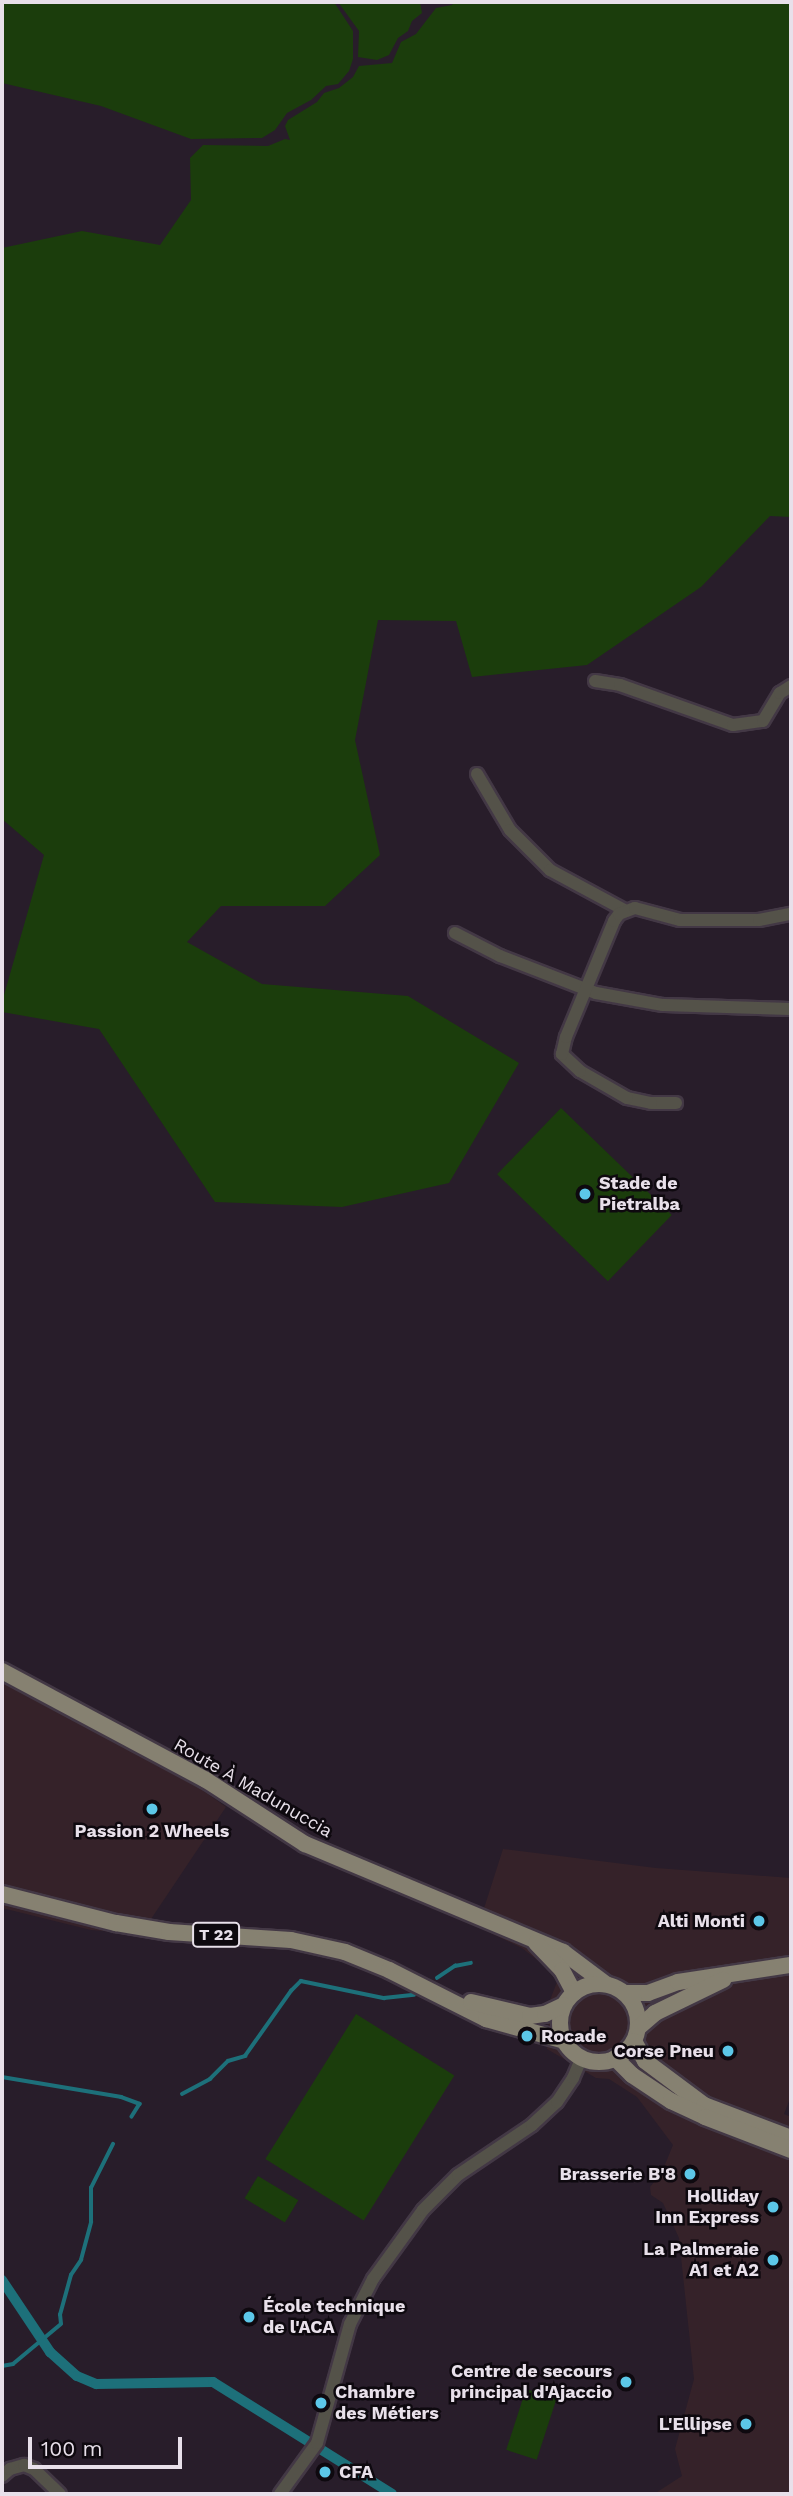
<!DOCTYPE html>
<meta charset="utf-8">
<style>
body{margin:0}
#map{position:relative;width:793px;height:2496px;overflow:hidden;background:#281d2a;font-family:"Work Sans",sans-serif}
div>[style]{position:absolute}
[style*='--x']{left:calc(var(--x)*1px);top:calc(var(--y)*1px);width:calc(var(--w)*1px);rotate:calc(var(--a)*1deg)}
.commercial>*{inset:0;background:#352229}
.green>*{inset:0;background:#1b3d0c;transform-origin:0 0}
.stream>*{height:3.5px;margin:-1.75px;padding:0 1.75px;transform-origin:1.75px;border-radius:1.75px;background:#1d707a}
.canal>*{height:10px;margin:-5px;padding:0 5px;transform-origin:5px;border-radius:5px;background:#1d707a}
.roads{filter:drop-shadow(2px 0 #433845) drop-shadow(-2px 0 #433845) drop-shadow(0 2px #433845) drop-shadow(0 -2px #433845)}
.minor>*{height:12px;margin:-6px;padding:0 6px;transform-origin:6px;border-radius:6px;background:#545249}
.major>*{height:16px;margin:-8px;padding:0 8px;transform-origin:8px;border-radius:8px;background:#868171}
.major>.ring{margin:-8px;padding:0;box-sizing:content-box;background:none;border:16px solid #868171;border-radius:50%}
.dots>*{width:19px;height:19px;translate:-50% -50%;box-sizing:border-box;border:4px solid #0e090f;border-radius:50%}
span{translate:-50% -50%;white-space:nowrap;text-align:center;line-height:1.15;-webkit-text-stroke:5px #0e090f;paint-order:stroke}
.shield-label span{padding:2px 5px;background:#0e090f;border:2px solid;border-radius:5px;-webkit-text-stroke-width:0}
.shield-label{font-size:16px;color:#e8e0ea;font-weight:700}
.poi-label{font-size:18px;color:#e8e0ea;font-weight:700}
.left{translate:0 -50%;text-align:left}
.right{translate:-100% -50%;text-align:right}
.street-label{font-size:18px;color:#e8e0ea}
.frame{position:absolute;inset:0;border:4px solid #e8e0ea;pointer-events:none}
.scale{position:absolute;left:28px;top:2437px;width:154px;height:32px;box-sizing:border-box;border:4px solid #e8e0ea;border-top:0;padding-left:9px;font-size:21px;line-height:24px;white-space:nowrap;color:#e8e0ea;-webkit-text-stroke:5px #0e090f;paint-order:stroke}
</style>
<div id="map">
<div class="commercial">
<div style="clip-path:polygon(2px 1682px,201px 1789px,226px 1807px,141px 1934px,91px 1930px,2px 1908px)"></div>
<div style="clip-path:polygon(503px 1849px,656px 1868px,791px 1878px,791px 2096px,784px 2114px,791px 2117px,791px 2494px,654px 2494px,682px 2476px,675px 2449px,694px 2379px,679px 2238px,663px 2203px,651px 2195px,650px 2187px,662px 2172px,673px 2145px,637px 2097px,609px 2079px,596px 2078px,547px 2049px,550px 2000px,557px 1982px,551px 1971px,522px 1948px,478px 1927px)"></div>
</div>
<div class="green">
<div style="clip-path:polygon(2px 2px,334px 2px,353px 31px,353px 59px,349px 71px,338px 84px,326px 86px,311px 100px,287px 113px,275px 130px,262px 138px,191px 139px,101px 106px,2px 83px)"></div>
<div style="clip-path:polygon(338px 2px,420px 2px,422px 13px,412px 21px,408px 31px,398px 38px,389px 55px,377px 60px,358px 57px,359px 31px)"></div>
<div style="clip-path:polygon(454px 2px,791px 2px,791px 517px,770px 516px,701px 587px,587px 665px,472px 677px,456px 621px,378px 620px,355px 740px,380px 855px,325px 906px,221px 906px,187px 942px,262px 984px,408px 996px,519px 1063px,449px 1183px,342px 1207px,215px 1202px,99px 1029px,2px 1012px,2px 1002px,44px 855px,2px 819px,2px 248px,82px 231px,160px 245px,191px 200px,190px 158px,203px 145px,268px 146px,285px 139px,290px 140px,285px 126px,288px 120px,317px 102px,324px 93px,339px 88px,353px 77px,359px 66px,392px 63px,401px 42px,416px 34px,436px 8px,452px 5px)"></div>
<div style="left:561px;top:1108px;width:154px;height:92px;rotate:44deg"></div>
<div style="left:356px;top:2014px;width:116px;height:171px;rotate:32deg"></div>
<div style="left:258px;top:2176px;width:47px;height:26px;rotate:31deg"></div>
<div style="left:526px;top:2389px;width:32px;height:64px;rotate:18deg"></div>
</div>
<div class="stream">
<div style="--x:437;--y:1978;--w:22;--a:-34"></div>
<div style="--x:455;--y:1966;--w:16;--a:-11"></div>
<div style="--x:2;--y:2077;--w:121;--a:9.5"></div>
<div style="--x:121;--y:2097;--w:20;--a:20"></div>
<div style="--x:140;--y:2104;--w:15;--a:122"></div>
<div style="--x:182;--y:2094;--w:32;--a:-28"></div>
<div style="--x:210;--y:2079;--w:25;--a:-45"></div>
<div style="--x:228;--y:2061;--w:18;--a:-16"></div>
<div style="--x:245;--y:2056;--w:80;--a:-54.7"></div>
<div style="--x:291;--y:1991;--w:14;--a:-45"></div>
<div style="--x:301;--y:1981;--w:85;--a:11.6"></div>
<div style="--x:384;--y:1998;--w:30;--a:-6"></div>
<div style="--x:2;--y:2366;--w:11;--a:-10"></div>
<div style="--x:13;--y:2364;--w:62;--a:-39.8"></div>
<div style="--x:61;--y:2324;--w:9;--a:-96"></div>
<div style="--x:60;--y:2315;--w:41;--a:-74.6"></div>
<div style="--x:71;--y:2275;--w:18;--a:-56"></div>
<div style="--x:81;--y:2260;--w:39;--a:-75"></div>
<div style="--x:91;--y:2222;--w:34;--a:-90"></div>
<div style="--x:91;--y:2188;--w:49;--a:-63.4"></div>
</div>
<div class="canal">
<div style="--x:2;--y:2280;--w:87;--a:56.3"></div>
<div style="--x:50;--y:2352;--w:36;--a:42"></div>
<div style="--x:77;--y:2376;--w:21;--a:23"></div>
<div style="--x:96;--y:2384;--w:117;--a:-1"></div>
<div style="--x:213;--y:2382;--w:211;--a:32"></div>
</div>
<div class="roads">
<div class="minor">
<div style="--x:595;--y:681;--w:25;--a:9"></div>
<div style="--x:620;--y:685;--w:120;--a:19.5"></div>
<div style="--x:733;--y:725;--w:30;--a:-8"></div>
<div style="--x:763;--y:721;--w:33;--a:-59"></div>
<div style="--x:780;--y:693;--w:13;--a:-32"></div>
<div style="--x:477;--y:774;--w:65;--a:59.5"></div>
<div style="--x:510;--y:830;--w:57;--a:45"></div>
<div style="--x:550;--y:870;--w:86;--a:28.3"></div>
<div style="--x:455;--y:933;--w:51;--a:27.1"></div>
<div style="--x:500;--y:956;--w:103;--a:21.1"></div>
<div style="--x:596;--y:993;--w:68;--a:10.2"></div>
<div style="--x:663;--y:1005;--w:128;--a:1.8"></div>
<div style="--x:676;--y:1103;--w:25;--a:180"></div>
<div style="--x:651;--y:1103;--w:25;--a:-168"></div>
<div style="--x:627;--y:1098;--w:54;--a:-150.1"></div>
<div style="--x:580;--y:1071;--w:25;--a:-137"></div>
<div style="--x:562;--y:1054;--w:17;--a:-77"></div>
<div style="--x:566;--y:1037;--w:126;--a:-67.5"></div>
<div style="--x:614;--y:921;--w:9;--a:-54"></div>
<div style="--x:619;--y:914;--w:17;--a:-21"></div>
<div style="--x:635;--y:908;--w:47;--a:14.9"></div>
<div style="--x:680;--y:920;--w:79;--a:0"></div>
<div style="--x:759;--y:920;--w:33;--a:-11"></div>
<div style="--x:2;--y:2476;--w:11;--a:-41"></div>
<div style="--x:10;--y:2469;--w:15;--a:-16"></div>
<div style="--x:24;--y:2465;--w:11;--a:22"></div>
<div style="--x:34;--y:2469;--w:36;--a:44"></div>
<div style="--x:280;--y:2494;--w:63;--a:-54"></div>
<div style="--x:317;--y:2443;--w:123;--a:-74.5"></div>
<div style="--x:350;--y:2324;--w:51;--a:-62.9"></div>
<div style="--x:373;--y:2279;--w:85;--a:-54.1"></div>
<div style="--x:423;--y:2210;--w:49;--a:-45"></div>
<div style="--x:458;--y:2175;--w:89;--a:-34"></div>
<div style="--x:532;--y:2125;--w:34;--a:-43"></div>
<div style="--x:557;--y:2102;--w:29;--a:-56"></div>
<div style="--x:573;--y:2078;--w:23;--a:-67"></div>
</div>
<div class="major">
<div style="--x:2;--y:1671;--w:231;--a:28.1"></div>
<div style="--x:206;--y:1780;--w:118;--a:32.9"></div>
<div style="--x:305;--y:1844;--w:280;--a:22.7"></div>
<div style="--x:563;--y:1952;--w:54;--a:36.7"></div>
<div style="--x:2;--y:1894;--w:118;--a:14.3"></div>
<div style="--x:116;--y:1923;--w:54;--a:9.6"></div>
<div style="--x:169;--y:1932;--w:122;--a:3.8"></div>
<div style="--x:291;--y:1940;--w:55;--a:12.5"></div>
<div style="--x:345;--y:1952;--w:48;--a:22.2"></div>
<div style="--x:389;--y:1970;--w:109;--a:26.8"></div>
<div style="--x:486;--y:2019;--w:82;--a:15.6"></div>
<div style="--x:536;--y:1943;--w:37;--a:46"></div>
<div style="--x:562;--y:1970;--w:26;--a:62"></div>
<div class="ring" style="left:560px;top:1984px;width:62px;height:62px"></div>
<div style="--x:625;--y:1993;--w:23;--a:0"></div>
<div style="--x:648;--y:1993;--w:32;--a:-20"></div>
<div style="--x:678;--y:1982;--w:114;--a:-8.6"></div>
<div style="--x:471;--y:2002;--w:61;--a:13.3"></div>
<div style="--x:530;--y:2016;--w:15;--a:-8"></div>
<div style="--x:545;--y:2014;--w:21;--a:-25"></div>
<div style="--x:638;--y:2028;--w:23;--a:-41"></div>
<div style="--x:655;--y:2013;--w:76;--a:-25.9"></div>
<div style="--x:634;--y:2041;--w:23;--a:61"></div>
<div style="--x:645;--y:2061;--w:74;--a:36.7"></div>
<div style="--x:704;--y:2105;--w:93;--a:20.8"></div>
<div style="--x:615;--y:2058;--w:24;--a:45"></div>
<div style="--x:632;--y:2075;--w:47;--a:33.7"></div>
<div style="--x:671;--y:2101;--w:38;--a:25"></div>
<div style="--x:705;--y:2117;--w:92;--a:21"></div>
</div>
</div>
<div class="dots">
<div style="left:585px;top:1194px;background:#5cc7e8"></div>
<div style="left:152px;top:1809px;background:#5cc7e8"></div>
<div style="left:759px;top:1921px;background:#5cc7e8"></div>
<div style="left:527px;top:2036px;background:#5cc7e8"></div>
<div style="left:728px;top:2051px;background:#5cc7e8"></div>
<div style="left:690px;top:2174px;background:#5cc7e8"></div>
<div style="left:773px;top:2207px;background:#5cc7e8"></div>
<div style="left:773px;top:2260px;background:#5cc7e8"></div>
<div style="left:249px;top:2317px;background:#5cc7e8"></div>
<div style="left:626px;top:2382px;background:#5cc7e8"></div>
<div style="left:321px;top:2403px;background:#5cc7e8"></div>
<div style="left:746px;top:2424px;background:#5cc7e8"></div>
<div style="left:325px;top:2472px;background:#5cc7e8"></div>
</div>
<div class="shield-label">
<span style="left:216px;top:1935px">T 22</span>
</div>
<div class="poi-label">
<span class="left" style="left:599px;top:1194px">Stade de<br>Pietralba</span>
<span style="left:152px;top:1831px">Passion 2 Wheels</span>
<span class="right" style="left:745px;top:1921px">Alti Monti</span>
<span class="left" style="left:541px;top:2036px">Rocade</span>
<span class="right" style="left:714px;top:2051px">Corse Pneu</span>
<span class="right" style="left:676px;top:2174px">Brasserie B'8</span>
<span class="right" style="left:759px;top:2207px">Holliday<br>Inn Express</span>
<span class="right" style="left:759px;top:2260px">La Palmeraie<br>A1 et A2</span>
<span class="left" style="left:263px;top:2317px">École technique<br>de l'ACA</span>
<span class="right" style="left:612px;top:2382px">Centre de secours<br>principal d'Ajaccio</span>
<span class="left" style="left:335px;top:2403px">Chambre<br>des Métiers</span>
<span class="right" style="left:732px;top:2424px">L'Ellipse</span>
<span class="left" style="left:339px;top:2472px">CFA</span>
</div>
<div class="street-label">
<span style="left:253px;top:1788px;rotate:30deg">Route À Madunuccia</span>
</div>
<div class="frame"></div>
<div class="scale">100 m</div>
</div>
